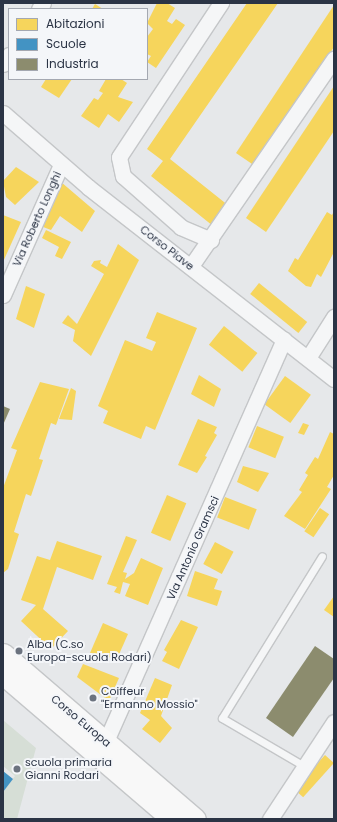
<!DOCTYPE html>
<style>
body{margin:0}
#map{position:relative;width:337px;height:822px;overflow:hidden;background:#e6e8ea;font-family:Poppins,sans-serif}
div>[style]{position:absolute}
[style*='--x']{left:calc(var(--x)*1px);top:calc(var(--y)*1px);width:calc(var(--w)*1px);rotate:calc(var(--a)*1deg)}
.green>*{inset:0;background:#d6ded6}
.homes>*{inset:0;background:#f6d55c;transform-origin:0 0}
.schools>*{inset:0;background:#4393c3}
.industry>*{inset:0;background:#8c8c6e}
.roads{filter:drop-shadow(1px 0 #c4c6c8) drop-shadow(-1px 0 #c4c6c8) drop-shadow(0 1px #c4c6c8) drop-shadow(0 -1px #c4c6c8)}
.lane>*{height:7px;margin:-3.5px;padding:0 3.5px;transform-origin:3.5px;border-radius:3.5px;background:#f5f6f7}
.street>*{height:15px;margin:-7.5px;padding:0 7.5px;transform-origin:7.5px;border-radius:7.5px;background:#f5f6f7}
.secondary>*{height:21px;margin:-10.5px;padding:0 10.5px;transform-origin:10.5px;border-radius:10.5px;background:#f8f8f8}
.dots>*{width:11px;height:11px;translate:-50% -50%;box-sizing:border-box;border:2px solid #f4f6f9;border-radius:50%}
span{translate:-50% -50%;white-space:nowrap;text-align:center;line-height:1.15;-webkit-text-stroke:4px #f4f6f9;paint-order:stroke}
.street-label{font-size:11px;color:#2b3445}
.poi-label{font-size:11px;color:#2b3445}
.left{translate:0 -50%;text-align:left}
.frame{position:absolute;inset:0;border:4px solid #2b3445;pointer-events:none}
.legend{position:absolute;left:8px;top:8px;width:140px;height:72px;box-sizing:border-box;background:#f4f6f9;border:1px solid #a4a8b1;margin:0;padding:5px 7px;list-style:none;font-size:12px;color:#2b3445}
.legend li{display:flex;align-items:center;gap:8px;height:20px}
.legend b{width:20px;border:1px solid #a4a8b1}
</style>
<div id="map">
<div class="green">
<div style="clip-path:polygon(3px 720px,36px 748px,17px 819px,3px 819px,3px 792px,15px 776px,3px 766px)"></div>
</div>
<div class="homes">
<div style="clip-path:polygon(157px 3px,167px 3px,175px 8px,167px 21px,172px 24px,176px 19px,185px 25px,156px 68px,147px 62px,151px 56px,147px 54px,147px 37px,153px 29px,147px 23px)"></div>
<div style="clip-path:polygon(247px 3px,278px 3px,170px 159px,229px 206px,213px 226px,151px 176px,163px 161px,147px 149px)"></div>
<div style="clip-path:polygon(95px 4px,103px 9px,92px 9px)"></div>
<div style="clip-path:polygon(334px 5px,334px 47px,255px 166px,236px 153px)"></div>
<div style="clip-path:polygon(46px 79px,72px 79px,59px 98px,41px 87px)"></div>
<div style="clip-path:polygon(106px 79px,121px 79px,127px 83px,118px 97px,133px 102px,119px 122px,108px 114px,99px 128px,81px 116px,94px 98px,98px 100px,103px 93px,99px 91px)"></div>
<div style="clip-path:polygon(334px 86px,334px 131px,266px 232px,246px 218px)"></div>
<div style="clip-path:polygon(16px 167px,39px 182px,15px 205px,6px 197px,3px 181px)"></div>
<div style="clip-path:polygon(61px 182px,95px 211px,82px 232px,60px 216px,51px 230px,38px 225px)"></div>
<div style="clip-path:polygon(334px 211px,334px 252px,321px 277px,317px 274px,311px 287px,306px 286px,288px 271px,295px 258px,298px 260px,327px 212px,332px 215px)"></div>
<div style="clip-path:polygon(3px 215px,21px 222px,3px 262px)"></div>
<div style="clip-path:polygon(46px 230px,71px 242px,62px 259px,55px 256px,59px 247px,42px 238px)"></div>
<div style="clip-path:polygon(118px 244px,139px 260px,91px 356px,73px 341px,75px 330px,62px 323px,68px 315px,77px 324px,104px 274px,91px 266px,94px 261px,101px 260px,100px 263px,107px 267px)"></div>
<div style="left:259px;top:283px;width:62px;height:14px;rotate:39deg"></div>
<div style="clip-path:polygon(26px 286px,45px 294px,34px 328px,16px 319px)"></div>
<div style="clip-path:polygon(157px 312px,197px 328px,155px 430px,146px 426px,141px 439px,103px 423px,108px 411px,98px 406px,125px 340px,152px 351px,156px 342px,146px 338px)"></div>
<div style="left:224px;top:326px;width:43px;height:24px;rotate:39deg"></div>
<div style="clip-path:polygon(199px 375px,221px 389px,214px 407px,191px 394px)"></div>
<div style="left:285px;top:376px;width:32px;height:35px;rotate:36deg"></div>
<div style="clip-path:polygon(40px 382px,69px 389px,56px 425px,51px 423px,39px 459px,43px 460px,31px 496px,26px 494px,14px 532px,19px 534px,8px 569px,3px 573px,3px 488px,17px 450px,11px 448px)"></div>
<div style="clip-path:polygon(71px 388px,76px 391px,72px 420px,59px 419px)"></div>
<div style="clip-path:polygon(198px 419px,217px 427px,214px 433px,217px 435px,205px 456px,207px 457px,197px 473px,178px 465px)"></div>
<div style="clip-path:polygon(303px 423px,309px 425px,304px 435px,298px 433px)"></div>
<div style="left:257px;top:426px;width:29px;height:23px;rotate:22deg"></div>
<div style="clip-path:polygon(330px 432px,334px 434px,334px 475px,327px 487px,331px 489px,305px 529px,284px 516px,302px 492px,299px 490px,308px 475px,305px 473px,315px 457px,318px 459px)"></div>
<div style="clip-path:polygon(243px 466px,269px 473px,258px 492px,237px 482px)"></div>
<div style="left:167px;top:495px;width:21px;height:41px;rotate:23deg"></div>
<div style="left:225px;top:497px;width:34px;height:22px;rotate:21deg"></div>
<div style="left:320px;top:508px;width:11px;height:28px;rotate:34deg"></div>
<div style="clip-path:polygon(126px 536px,137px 540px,123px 572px,127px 573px,125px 579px,134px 573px,141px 558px,163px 568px,148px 605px,125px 596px,130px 584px,123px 582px,120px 594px,114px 592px,117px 587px,107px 584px)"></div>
<div style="clip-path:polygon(57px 541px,102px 556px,93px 580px,57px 567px,43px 609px,68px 631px,51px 649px,21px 621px,36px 605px,21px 600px,37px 556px,50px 560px)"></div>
<div style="left:215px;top:542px;width:21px;height:25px;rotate:28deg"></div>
<div style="clip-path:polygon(195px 571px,218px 579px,214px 589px,222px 591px,217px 606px,187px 596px)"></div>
<div style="clip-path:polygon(334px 596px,334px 617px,324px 610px)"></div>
<div style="clip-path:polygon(181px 620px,198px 627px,179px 669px,162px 661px,167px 652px,164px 650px)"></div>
<div style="clip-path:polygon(103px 623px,128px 634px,117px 659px,90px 653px)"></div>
<div style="clip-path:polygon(83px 664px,119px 678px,109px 701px,77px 677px)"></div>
<div style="clip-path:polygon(155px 678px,172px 685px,161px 716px,172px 728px,160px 743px,142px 729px,150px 720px,140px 713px)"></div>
<div style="left:325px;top:755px;width:12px;height:46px;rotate:42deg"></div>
</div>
<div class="schools">
<div style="clip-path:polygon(3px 771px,13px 779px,3px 792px)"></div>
</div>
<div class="industry">
<div style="clip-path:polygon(3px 406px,10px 409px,3px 425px)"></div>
<div style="clip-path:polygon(315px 646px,334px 659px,334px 678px,293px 737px,266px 718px)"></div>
</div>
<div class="roads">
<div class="lane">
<div style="--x:304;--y:766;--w:95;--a:-149.7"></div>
<div style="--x:222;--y:718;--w:190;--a:-58.3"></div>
</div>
<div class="street">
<div style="--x:39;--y:9;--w:7;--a:-56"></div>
<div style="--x:3;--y:64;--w:11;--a:-56"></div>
<div style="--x:3;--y:113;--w:113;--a:41"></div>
<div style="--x:88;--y:187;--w:312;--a:38"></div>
<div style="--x:211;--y:240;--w:33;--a:-157"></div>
<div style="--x:181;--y:227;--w:77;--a:-138.7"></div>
<div style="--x:123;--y:176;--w:19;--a:-102"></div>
<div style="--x:119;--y:157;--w:185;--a:-56.5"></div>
<div style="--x:191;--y:266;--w:252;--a:-55.4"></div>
<div style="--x:3;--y:295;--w:142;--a:-66"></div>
<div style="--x:308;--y:358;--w:49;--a:-57.6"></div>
<div style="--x:102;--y:750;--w:449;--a:-66.1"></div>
<div style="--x:270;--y:819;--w:116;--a:-56.6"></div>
</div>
<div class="secondary">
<div style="--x:3;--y:654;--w:253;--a:40.7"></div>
<div style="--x:3;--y:674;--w:223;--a:40.6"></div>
</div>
</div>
<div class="dots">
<div style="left:19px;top:651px;background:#6c737f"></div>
<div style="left:93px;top:698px;background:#6c737f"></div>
<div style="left:17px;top:769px;background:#6c737f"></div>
</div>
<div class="street-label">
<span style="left:37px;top:219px;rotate:-66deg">Via Roberto Longhi</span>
<span style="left:167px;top:248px;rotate:38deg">Corso Piave</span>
<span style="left:193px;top:548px;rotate:-66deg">Via Antonio Gramsci</span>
<span style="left:81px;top:721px;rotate:40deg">Corso Europa</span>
</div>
<div class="poi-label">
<span class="left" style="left:27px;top:651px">Alba (C.so<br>Europa-scuola Rodari)</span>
<span class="left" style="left:101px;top:698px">Coiffeur<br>"Ermanno Mossio"</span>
<span class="left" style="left:25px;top:769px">scuola primaria<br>Gianni Rodari</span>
</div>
<div class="frame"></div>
<ul class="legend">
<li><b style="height:11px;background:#f6d55c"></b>Abitazioni</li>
<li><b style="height:11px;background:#4393c3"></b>Scuole</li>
<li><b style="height:11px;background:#8c8c6e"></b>Industria</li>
</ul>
</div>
